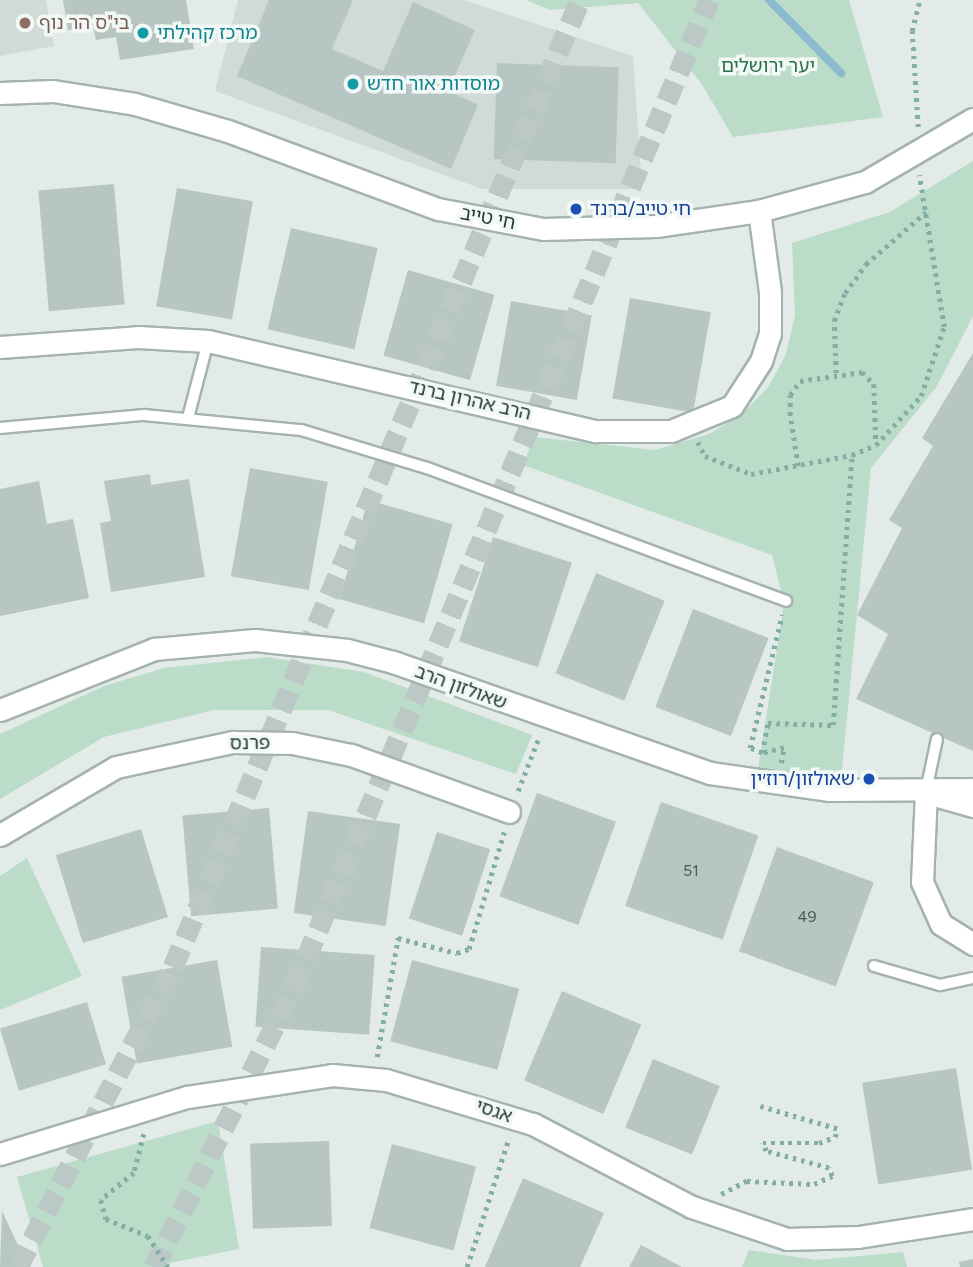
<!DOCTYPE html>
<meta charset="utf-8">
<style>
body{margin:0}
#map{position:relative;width:973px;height:1267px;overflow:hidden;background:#e2ebe8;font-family:Figtree,"Noto Sans Hebrew",sans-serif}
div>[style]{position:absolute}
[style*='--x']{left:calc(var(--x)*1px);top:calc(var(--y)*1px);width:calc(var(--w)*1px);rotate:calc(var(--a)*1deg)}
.built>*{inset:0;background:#d0dbd7}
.green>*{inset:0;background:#bbdcc8}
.stream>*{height:8px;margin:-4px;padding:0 4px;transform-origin:4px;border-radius:4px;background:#8bbbce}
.building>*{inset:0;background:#b7c6c2;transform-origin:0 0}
.highway-tunnel>*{height:21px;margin-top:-10.5px;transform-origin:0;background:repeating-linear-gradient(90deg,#bcc8c5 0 21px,transparent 0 31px)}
.path>*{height:4.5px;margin-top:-2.25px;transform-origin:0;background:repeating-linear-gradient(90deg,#83aea6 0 3.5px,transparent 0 8.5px)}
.roads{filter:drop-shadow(2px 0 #a5b3b0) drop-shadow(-2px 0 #a5b3b0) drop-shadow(0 2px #a5b3b0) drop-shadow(0 -2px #a5b3b0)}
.lane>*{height:10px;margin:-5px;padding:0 5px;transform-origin:5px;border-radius:5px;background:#fff}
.street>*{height:21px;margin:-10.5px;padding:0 10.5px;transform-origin:10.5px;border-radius:10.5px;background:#fff}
.secondary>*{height:21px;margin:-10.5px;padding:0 10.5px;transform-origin:10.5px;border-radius:10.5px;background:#fff}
.dots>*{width:19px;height:19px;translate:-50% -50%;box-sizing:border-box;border:4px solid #f2f8f6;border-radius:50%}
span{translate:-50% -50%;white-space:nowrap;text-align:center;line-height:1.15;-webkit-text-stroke:7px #f2f8f6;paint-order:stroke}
.number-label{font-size:16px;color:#475e5a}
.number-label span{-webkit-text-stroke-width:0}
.education-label{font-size:19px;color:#785e54}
.left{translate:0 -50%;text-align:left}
.culture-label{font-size:19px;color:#0d838f}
.park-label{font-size:19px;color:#2e7151}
.transit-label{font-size:19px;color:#164399}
.right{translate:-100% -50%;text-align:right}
.street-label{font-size:19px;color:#223b38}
</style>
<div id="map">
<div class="built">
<div style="clip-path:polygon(0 0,46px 0,54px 46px,0 56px)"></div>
<div style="clip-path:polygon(238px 0,464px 0,633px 56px,642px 189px,482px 189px,215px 91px)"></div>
</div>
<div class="green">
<div style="clip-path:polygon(526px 0,849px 0,883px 117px,733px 137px,701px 83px,638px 3px,550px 10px)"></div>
<div style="clip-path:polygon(973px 161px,973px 316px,937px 386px,871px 468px,841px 780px,757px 776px,784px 603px,772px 555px,523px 465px,534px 437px,655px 450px,709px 434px,742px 414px,769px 386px,786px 354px,795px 315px,792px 243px,890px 212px)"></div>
<div style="clip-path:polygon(267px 657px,364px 672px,532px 735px,516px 774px,328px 710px,214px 710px,104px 737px,0 799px,0 734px,104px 686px,164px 668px)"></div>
<div style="clip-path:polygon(27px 858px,82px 976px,0 1010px,0 876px)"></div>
<div style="clip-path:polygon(218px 1121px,239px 1249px,150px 1267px,43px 1267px,17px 1177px)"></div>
<div style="clip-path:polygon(749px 1250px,817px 1260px,903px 1252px,907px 1267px,742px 1267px)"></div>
</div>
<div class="stream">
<div style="--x:769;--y:0;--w:103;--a:45.4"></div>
</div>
<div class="building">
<div style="clip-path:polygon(63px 0,186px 0,194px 49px,120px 60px,116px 37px,96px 40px,93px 26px,68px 30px)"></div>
<div style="clip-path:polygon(269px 0,353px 0,332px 49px,383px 71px,413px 2px,475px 30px,448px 91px,478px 105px,451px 169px,237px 76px)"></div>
<div style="left:497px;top:63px;width:122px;height:96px;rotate:2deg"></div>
<div style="left:114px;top:184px;width:121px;height:76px;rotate:85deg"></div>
<div style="left:177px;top:188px;width:77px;height:120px;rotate:10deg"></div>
<div style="left:291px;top:228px;width:89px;height:104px;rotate:13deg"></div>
<div style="left:408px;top:270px;width:90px;height:89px;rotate:16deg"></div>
<div style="left:630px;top:298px;width:82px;height:102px;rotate:10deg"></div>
<div style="left:511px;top:301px;width:82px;height:86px;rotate:10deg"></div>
<div style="clip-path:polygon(973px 353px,973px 751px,856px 699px,888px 634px,857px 615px,902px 528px,889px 520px,933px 446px,922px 438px)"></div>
<div style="left:250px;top:468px;width:79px;height:110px;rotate:10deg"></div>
<div style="clip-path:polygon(150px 474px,151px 485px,189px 479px,205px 577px,111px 592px,100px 523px,111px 521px,104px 481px)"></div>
<div style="clip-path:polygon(39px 481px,47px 524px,73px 519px,89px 598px,0 616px,0 489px)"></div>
<div style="left:368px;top:500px;width:88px;height:103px;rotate:16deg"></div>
<div style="left:493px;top:537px;width:83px;height:110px;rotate:18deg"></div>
<div style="left:596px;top:573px;width:74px;height:108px;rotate:22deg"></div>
<div style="left:693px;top:609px;width:81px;height:105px;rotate:21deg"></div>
<div style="left:537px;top:793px;width:84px;height:110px;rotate:20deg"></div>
<div style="left:661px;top:802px;width:103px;height:110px;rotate:19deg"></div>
<div style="left:269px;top:808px;width:101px;height:87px;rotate:85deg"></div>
<div style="left:308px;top:811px;width:93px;height:103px;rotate:8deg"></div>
<div style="left:141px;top:829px;width:92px;height:89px;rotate:73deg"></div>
<div style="left:437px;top:832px;width:56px;height:91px;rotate:18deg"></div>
<div style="left:777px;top:847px;width:103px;height:111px;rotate:20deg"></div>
<div style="left:261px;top:947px;width:114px;height:80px;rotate:4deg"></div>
<div style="left:217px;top:960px;width:88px;height:97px;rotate:80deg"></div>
<div style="left:412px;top:960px;width:111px;height:84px;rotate:15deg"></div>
<div style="left:562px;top:991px;width:86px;height:97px;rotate:23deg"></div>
<div style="left:87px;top:1002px;width:65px;height:91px;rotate:73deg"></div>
<div style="left:653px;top:1059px;width:72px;height:74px;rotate:22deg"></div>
<div style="left:956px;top:1068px;width:103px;height:95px;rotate:81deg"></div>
<div style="left:329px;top:1141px;width:85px;height:79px;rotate:88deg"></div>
<div style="left:392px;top:1144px;width:87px;height:87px;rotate:15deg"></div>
<div style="clip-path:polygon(523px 1178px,604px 1213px,580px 1267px,485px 1267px)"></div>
<div style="clip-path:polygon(2px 1211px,28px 1267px,0 1267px)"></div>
<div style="clip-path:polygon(641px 1245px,682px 1267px,629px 1267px)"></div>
<div style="clip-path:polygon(973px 1259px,973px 1267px,960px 1267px,959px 1262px)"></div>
</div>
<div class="highway-tunnel">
<div style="--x:18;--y:1267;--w:338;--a:-62.7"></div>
<div style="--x:173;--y:967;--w:1049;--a:-67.17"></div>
<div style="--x:154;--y:1267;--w:313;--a:-63.4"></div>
<div style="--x:294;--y:987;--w:1071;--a:-67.19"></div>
</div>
<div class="path">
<div style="--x:918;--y:127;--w:96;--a:-93.6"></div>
<div style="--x:912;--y:31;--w:32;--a:-76"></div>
<div style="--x:836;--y:373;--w:52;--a:-92.2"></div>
<div style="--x:834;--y:321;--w:30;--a:-69"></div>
<div style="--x:845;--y:293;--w:36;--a:-54"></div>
<div style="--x:866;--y:264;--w:79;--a:-40.9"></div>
<div style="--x:698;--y:442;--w:16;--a:63"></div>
<div style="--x:705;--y:456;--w:49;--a:21.4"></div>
<div style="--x:751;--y:474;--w:103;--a:-10.7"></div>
<div style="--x:852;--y:455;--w:26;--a:-23"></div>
<div style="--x:876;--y:445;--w:67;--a:-47.4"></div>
<div style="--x:921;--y:396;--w:73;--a:-71.6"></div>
<div style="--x:944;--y:327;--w:154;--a:-99.3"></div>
<div style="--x:798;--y:466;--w:52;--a:-98.9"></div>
<div style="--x:790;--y:415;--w:20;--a:-90"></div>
<div style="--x:790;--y:395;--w:17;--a:-54"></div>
<div style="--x:800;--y:381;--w:63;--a:-8.3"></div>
<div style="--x:862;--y:372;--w:17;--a:45"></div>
<div style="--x:874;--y:384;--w:60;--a:88.1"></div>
<div style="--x:762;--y:753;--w:13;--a:-157"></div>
<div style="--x:750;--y:748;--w:137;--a:-76.5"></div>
<div style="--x:781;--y:763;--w:15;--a:-79"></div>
<div style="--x:784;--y:748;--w:23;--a:167"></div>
<div style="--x:762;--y:753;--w:31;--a:-79"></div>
<div style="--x:768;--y:723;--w:65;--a:1.8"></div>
<div style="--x:833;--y:725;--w:271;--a:-86"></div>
<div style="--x:518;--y:791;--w:58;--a:-68.7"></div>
<div style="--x:377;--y:1057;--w:121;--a:-80"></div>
<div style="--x:398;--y:938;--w:61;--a:14.3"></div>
<div style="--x:457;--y:953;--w:13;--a:-18"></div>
<div style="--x:469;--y:949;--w:122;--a:-73.3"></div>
<div style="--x:144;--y:1134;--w:40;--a:104.4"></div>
<div style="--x:134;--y:1173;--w:43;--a:140.7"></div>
<div style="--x:101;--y:1200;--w:20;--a:75"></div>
<div style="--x:106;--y:1219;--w:45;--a:22"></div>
<div style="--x:148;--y:1236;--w:37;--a:57"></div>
<div style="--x:721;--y:1194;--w:29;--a:-27"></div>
<div style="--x:747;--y:1181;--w:67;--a:2.6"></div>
<div style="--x:814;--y:1184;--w:20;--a:-24"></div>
<div style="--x:832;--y:1176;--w:9;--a:-111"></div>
<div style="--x:829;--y:1168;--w:65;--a:-164.9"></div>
<div style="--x:766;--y:1151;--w:9;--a:-111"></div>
<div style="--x:763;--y:1143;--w:56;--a:0"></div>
<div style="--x:819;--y:1143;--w:17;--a:-21"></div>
<div style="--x:835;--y:1137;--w:8;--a:-76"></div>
<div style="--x:837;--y:1129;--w:81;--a:-163.6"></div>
<div style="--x:467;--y:1267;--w:136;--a:-72"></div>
</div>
<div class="roads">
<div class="lane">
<div style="--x:188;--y:418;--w:80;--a:-75.4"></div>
<div style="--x:0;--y:428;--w:145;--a:-5.2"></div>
<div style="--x:144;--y:415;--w:158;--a:5.5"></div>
<div style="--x:301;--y:430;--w:132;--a:16.8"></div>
<div style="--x:427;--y:468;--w:383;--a:20.3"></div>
<div style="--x:926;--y:791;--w:53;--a:-78.1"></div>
<div style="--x:874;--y:966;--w:69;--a:16.1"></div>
<div style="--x:940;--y:985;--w:34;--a:-12"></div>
</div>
<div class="street">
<div style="--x:0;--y:347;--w:138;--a:-4.1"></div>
<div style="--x:138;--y:337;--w:70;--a:3.3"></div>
<div style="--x:208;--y:341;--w:398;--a:13.1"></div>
<div style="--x:596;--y:431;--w:75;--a:0"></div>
<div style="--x:671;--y:431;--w:66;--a:-22.3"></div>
<div style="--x:732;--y:406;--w:54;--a:-57.2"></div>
<div style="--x:761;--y:361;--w:28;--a:-72"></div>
<div style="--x:770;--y:334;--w:42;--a:-90"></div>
<div style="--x:770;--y:292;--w:82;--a:-97.7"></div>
<div style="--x:926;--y:791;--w:91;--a:92.5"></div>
<div style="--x:922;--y:882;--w:46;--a:65.7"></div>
<div style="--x:941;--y:924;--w:38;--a:32"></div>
<div style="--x:0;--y:835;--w:134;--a:-30.4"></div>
<div style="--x:116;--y:767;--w:120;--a:-12.1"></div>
<div style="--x:233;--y:742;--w:59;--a:1"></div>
<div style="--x:292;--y:743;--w:60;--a:11.5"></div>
<div style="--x:351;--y:755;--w:168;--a:19.8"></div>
<div style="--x:0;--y:1154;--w:195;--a:-17"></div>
<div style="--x:187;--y:1097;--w:147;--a:-8.6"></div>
<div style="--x:332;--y:1075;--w:54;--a:5.3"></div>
<div style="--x:386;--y:1080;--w:153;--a:16.7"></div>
<div style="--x:533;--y:1124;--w:179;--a:27.6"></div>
<div style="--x:692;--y:1207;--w:100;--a:18.6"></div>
<div style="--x:787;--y:1239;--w:71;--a:-1.6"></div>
<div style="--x:858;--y:1237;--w:116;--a:-8.9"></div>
</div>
<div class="secondary">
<div style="--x:0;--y:93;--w:53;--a:-2.2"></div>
<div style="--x:53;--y:91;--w:83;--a:9"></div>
<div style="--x:135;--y:104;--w:97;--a:16.2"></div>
<div style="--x:228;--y:131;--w:224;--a:20.4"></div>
<div style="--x:438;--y:209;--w:107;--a:10.8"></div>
<div style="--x:543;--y:229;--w:113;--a:-1.5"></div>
<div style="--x:656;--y:226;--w:104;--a:-8.3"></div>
<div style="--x:759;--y:211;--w:110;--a:-15.3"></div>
<div style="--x:865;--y:182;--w:125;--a:-30.3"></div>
<div style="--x:0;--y:710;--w:166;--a:-21.6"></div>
<div style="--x:154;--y:649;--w:101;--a:-5.1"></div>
<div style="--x:255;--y:640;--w:93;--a:6.2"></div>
<div style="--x:347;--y:650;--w:48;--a:14.6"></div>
<div style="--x:393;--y:662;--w:336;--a:19.3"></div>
<div style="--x:710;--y:773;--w:121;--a:8.1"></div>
<div style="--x:830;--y:790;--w:143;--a:-0.4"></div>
<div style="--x:934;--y:795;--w:41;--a:15.8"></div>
</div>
</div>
<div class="dots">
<div style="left:25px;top:23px;background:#8d6e63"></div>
<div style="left:143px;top:33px;background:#0f9aa8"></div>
<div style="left:353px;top:84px;background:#0f9aa8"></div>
<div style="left:576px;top:209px;background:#1a4fb4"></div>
<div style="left:869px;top:779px;background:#1a4fb4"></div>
</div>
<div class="number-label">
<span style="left:691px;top:871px">51</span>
<span style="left:807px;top:917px">49</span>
</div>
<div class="education-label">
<span class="left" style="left:39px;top:23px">בי"ס הר נוף</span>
</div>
<div class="culture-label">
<span class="left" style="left:157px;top:33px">מרכז קהילתי</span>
<span class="left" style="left:367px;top:84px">מוסדות אור חדש</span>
</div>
<div class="park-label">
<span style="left:768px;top:66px">יער ירושלים</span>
</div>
<div class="transit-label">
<span class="left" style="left:590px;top:209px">חי טייב/ברנד</span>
<span class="right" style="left:855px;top:779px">שאולזון/רוז׳ין</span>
</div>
<div class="street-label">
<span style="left:488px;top:218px;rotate:11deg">חי טייב</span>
<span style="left:470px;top:400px;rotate:13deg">הרב אהרון ברנד</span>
<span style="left:461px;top:687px;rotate:20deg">שאולזון הרב</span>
<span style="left:250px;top:743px;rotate:-1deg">פרנס</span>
<span style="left:494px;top:1111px;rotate:19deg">אגסי</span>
</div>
</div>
